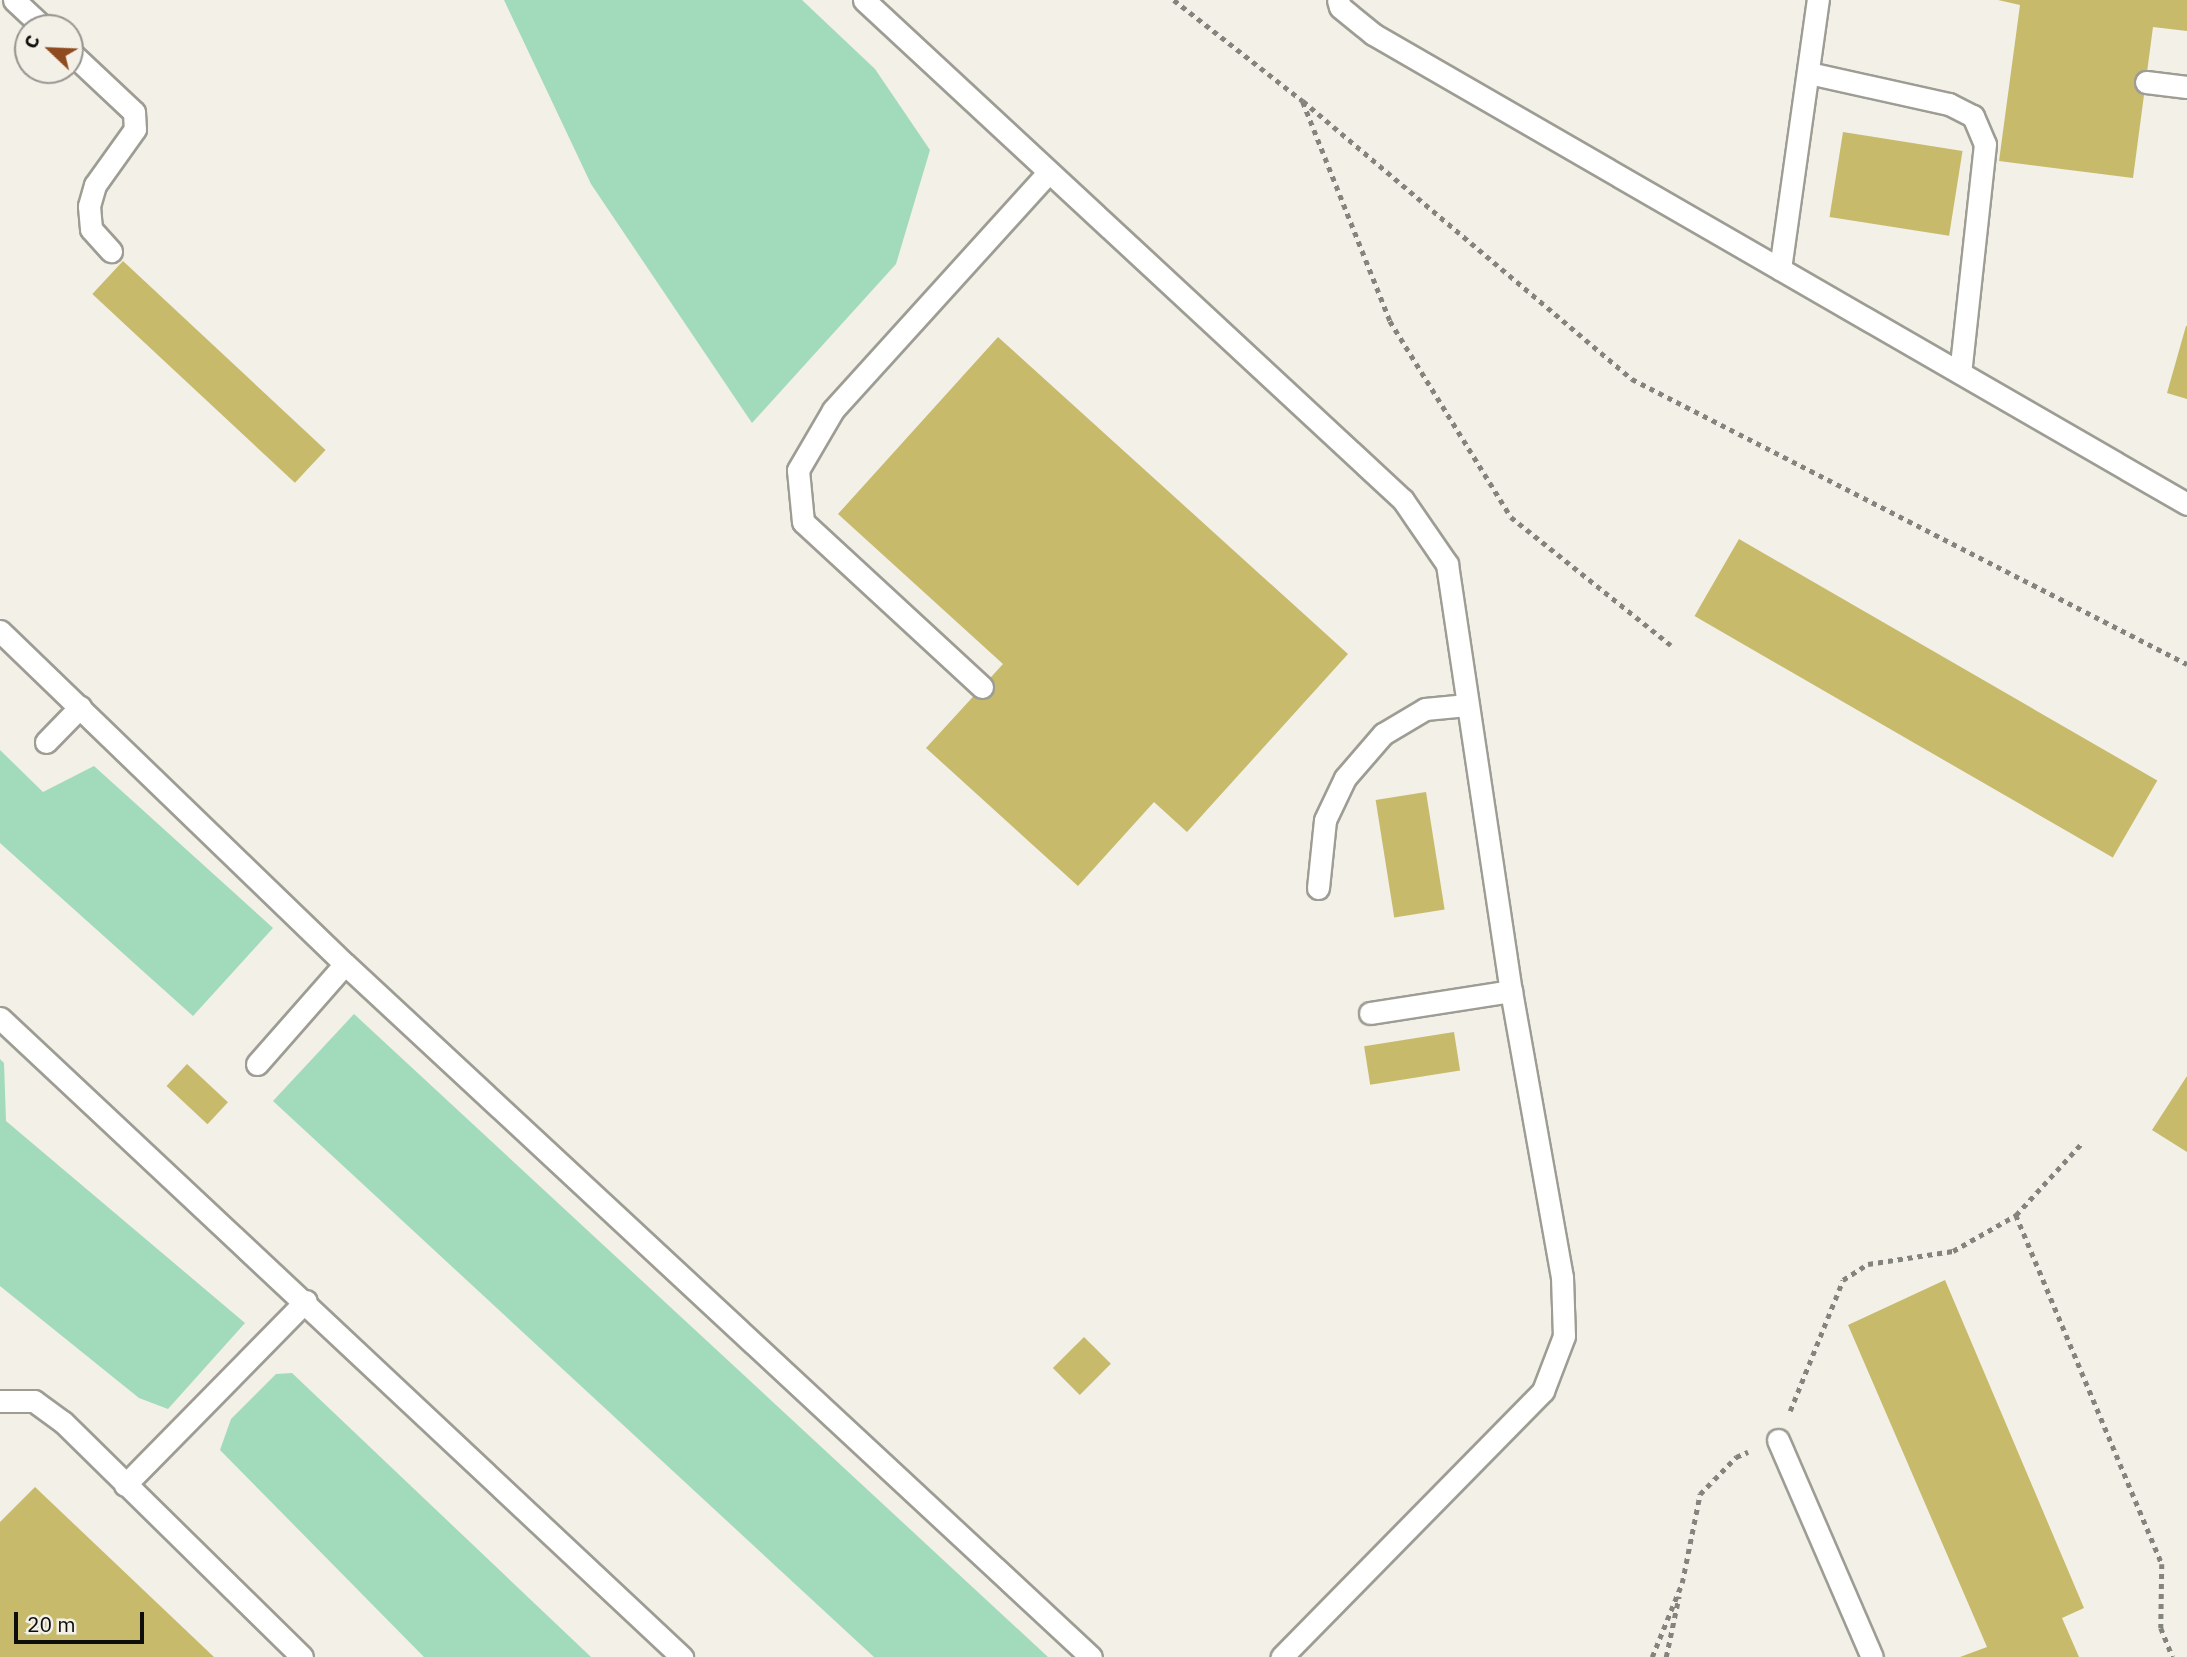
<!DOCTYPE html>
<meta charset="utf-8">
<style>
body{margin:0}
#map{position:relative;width:2187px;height:1657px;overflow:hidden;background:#f2f0e7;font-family:"IBM Plex Sans",sans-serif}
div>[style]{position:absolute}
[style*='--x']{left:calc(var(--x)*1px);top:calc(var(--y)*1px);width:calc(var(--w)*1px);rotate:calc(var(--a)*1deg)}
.green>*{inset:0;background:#a2dabc}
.building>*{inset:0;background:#c7ba6b;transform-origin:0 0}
.path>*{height:4.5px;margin-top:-2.25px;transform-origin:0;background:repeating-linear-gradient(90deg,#84837d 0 5px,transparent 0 10px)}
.roads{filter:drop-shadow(2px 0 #9e9d94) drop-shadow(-2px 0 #9e9d94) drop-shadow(0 2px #9e9d94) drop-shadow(0 -2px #9e9d94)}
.service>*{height:21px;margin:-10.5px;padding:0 10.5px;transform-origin:10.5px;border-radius:10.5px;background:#fff}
span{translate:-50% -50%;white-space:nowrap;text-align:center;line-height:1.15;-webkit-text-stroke:6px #f2f0e7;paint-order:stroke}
.north{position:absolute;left:14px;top:14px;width:70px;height:70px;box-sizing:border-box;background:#f2f0e7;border:2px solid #96958f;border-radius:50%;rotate:293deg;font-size:19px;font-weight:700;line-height:28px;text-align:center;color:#0d0d0a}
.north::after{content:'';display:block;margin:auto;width:24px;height:32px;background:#8f4b1f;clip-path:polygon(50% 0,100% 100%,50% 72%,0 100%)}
.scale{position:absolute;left:14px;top:1612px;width:130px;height:32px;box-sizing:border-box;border:4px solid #0d0d0a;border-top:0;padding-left:9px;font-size:21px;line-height:24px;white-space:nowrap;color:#0d0d0a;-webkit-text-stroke:5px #f2f0e7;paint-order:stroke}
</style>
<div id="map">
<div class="green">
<div style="clip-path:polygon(504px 0,802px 0,875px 69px,930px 150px,896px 264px,752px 423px,591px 184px)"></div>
<div style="clip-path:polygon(0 750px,43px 792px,94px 766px,273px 928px,193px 1016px,0 843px)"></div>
<div style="clip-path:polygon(354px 1014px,1048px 1657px,874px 1657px,273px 1101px)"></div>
<div style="clip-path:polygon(0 1059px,4px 1063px,6px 1121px,245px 1323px,168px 1409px,139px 1398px,0 1286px)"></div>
<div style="clip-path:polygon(292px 1373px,591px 1657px,424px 1657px,220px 1450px,231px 1419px,276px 1374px)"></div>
</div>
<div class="building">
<div style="clip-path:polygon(1998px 0,2187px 0,2187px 31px,2153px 27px,2133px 178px,1999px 161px,2020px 5px)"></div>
<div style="left:1843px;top:132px;width:121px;height:86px;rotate:9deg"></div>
<div style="left:123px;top:261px;width:277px;height:45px;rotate:43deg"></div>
<div style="clip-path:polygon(2186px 326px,2187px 326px,2187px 399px,2167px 393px)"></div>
<div style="clip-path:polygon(998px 337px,1348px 654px,1187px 832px,1154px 802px,1078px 886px,926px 748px,1003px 664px,838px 514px)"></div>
<div style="left:1739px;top:539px;width:483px;height:89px;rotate:30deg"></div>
<div style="left:1426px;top:792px;width:119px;height:51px;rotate:81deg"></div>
<div style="left:1454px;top:1032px;width:39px;height:91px;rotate:81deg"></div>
<div style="left:187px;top:1064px;width:56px;height:30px;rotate:43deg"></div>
<div style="clip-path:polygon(2187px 1076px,2187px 1152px,2152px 1130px)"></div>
<div style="clip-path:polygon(1945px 1280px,2084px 1608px,2062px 1618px,2079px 1657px,1960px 1657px,1987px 1647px,1848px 1325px)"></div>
<div style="left:1084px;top:1337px;width:38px;height:44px;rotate:45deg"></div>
<div style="clip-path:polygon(35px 1487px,214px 1657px,0 1657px,0 1522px)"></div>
</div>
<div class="path">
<div style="--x:1174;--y:0;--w:164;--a:38.1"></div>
<div style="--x:1303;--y:101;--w:431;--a:40.2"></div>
<div style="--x:1632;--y:379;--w:624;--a:27.18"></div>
<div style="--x:1303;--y:102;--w:236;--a:68.3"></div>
<div style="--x:1390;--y:321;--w:230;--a:58.3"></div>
<div style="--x:1511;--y:517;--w:205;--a:38.7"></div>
<div style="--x:2016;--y:1215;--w:99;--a:-47.5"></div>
<div style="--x:1790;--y:1411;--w:141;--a:-68"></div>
<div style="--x:1843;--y:1280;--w:30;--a:-33"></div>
<div style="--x:1868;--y:1264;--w:86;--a:-8.7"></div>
<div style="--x:1953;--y:1251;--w:73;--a:-29.7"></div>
<div style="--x:2016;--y:1215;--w:378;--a:67.3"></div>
<div style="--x:2162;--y:1564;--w:64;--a:90.9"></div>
<div style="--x:2161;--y:1628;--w:31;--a:68"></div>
<div style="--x:1652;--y:1657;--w:80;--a:-67.9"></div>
<div style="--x:1682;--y:1583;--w:91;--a:-78.6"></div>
<div style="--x:1700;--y:1494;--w:52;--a:-45.8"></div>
<div style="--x:1736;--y:1457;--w:13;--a:-23"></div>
<div style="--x:1666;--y:1657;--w:62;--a:-78"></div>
</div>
<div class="roads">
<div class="service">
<div style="--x:14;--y:0;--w:41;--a:43"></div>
<div style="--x:864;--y:0;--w:735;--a:42.85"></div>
<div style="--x:1403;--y:500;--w:78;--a:55.5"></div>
<div style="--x:1447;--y:564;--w:432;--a:81.5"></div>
<div style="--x:1511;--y:991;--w:291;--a:79.9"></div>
<div style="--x:1562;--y:1277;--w:59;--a:88.1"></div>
<div style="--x:1564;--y:1336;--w:59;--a:110.9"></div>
<div style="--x:1543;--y:1391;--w:373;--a:134.5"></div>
<div style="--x:1338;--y:0;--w:7;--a:74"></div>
<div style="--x:1340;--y:7;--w:43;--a:39.3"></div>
<div style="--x:1373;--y:34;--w:940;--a:30"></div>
<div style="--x:70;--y:52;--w:88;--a:43.2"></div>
<div style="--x:134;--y:112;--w:17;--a:87"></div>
<div style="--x:135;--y:129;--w:69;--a:125.5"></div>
<div style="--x:95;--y:185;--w:22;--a:106"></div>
<div style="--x:89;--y:206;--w:23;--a:85"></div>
<div style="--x:91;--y:229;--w:30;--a:48"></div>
<div style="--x:1809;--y:73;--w:143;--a:12.5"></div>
<div style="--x:1949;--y:104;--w:27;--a:27"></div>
<div style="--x:1973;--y:116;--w:30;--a:67"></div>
<div style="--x:1985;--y:144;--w:230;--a:96.2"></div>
<div style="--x:2146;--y:82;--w:41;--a:7"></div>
<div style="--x:1780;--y:269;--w:272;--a:-82"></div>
<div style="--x:0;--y:631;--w:479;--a:44"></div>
<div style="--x:345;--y:964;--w:1018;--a:42.89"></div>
<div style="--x:982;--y:687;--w:243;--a:-137.3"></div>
<div style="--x:803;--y:522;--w:52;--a:-95.5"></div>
<div style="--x:798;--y:470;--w:69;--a:-59.7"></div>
<div style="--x:833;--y:410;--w:321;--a:-47.8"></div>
<div style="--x:46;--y:742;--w:49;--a:-45.8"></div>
<div style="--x:1318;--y:888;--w:68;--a:-84.1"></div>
<div style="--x:1325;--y:820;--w:47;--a:-64.5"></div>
<div style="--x:1345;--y:778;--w:58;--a:-49.2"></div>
<div style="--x:1383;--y:734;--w:49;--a:-30.8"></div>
<div style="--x:1425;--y:709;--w:42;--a:-5.4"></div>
<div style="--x:1370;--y:1013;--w:143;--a:-8.9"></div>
<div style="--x:0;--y:1018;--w:935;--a:43.14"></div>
<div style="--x:257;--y:1064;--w:133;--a:-48.7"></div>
<div style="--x:0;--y:1401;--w:34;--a:0"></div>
<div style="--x:34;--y:1401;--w:36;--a:36"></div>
<div style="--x:63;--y:1422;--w:335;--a:44.5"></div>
<div style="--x:1778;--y:1440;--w:236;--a:66.6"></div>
<div style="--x:125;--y:1485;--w:258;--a:-45.5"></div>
</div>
</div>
<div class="north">С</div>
<div class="scale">20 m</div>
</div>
